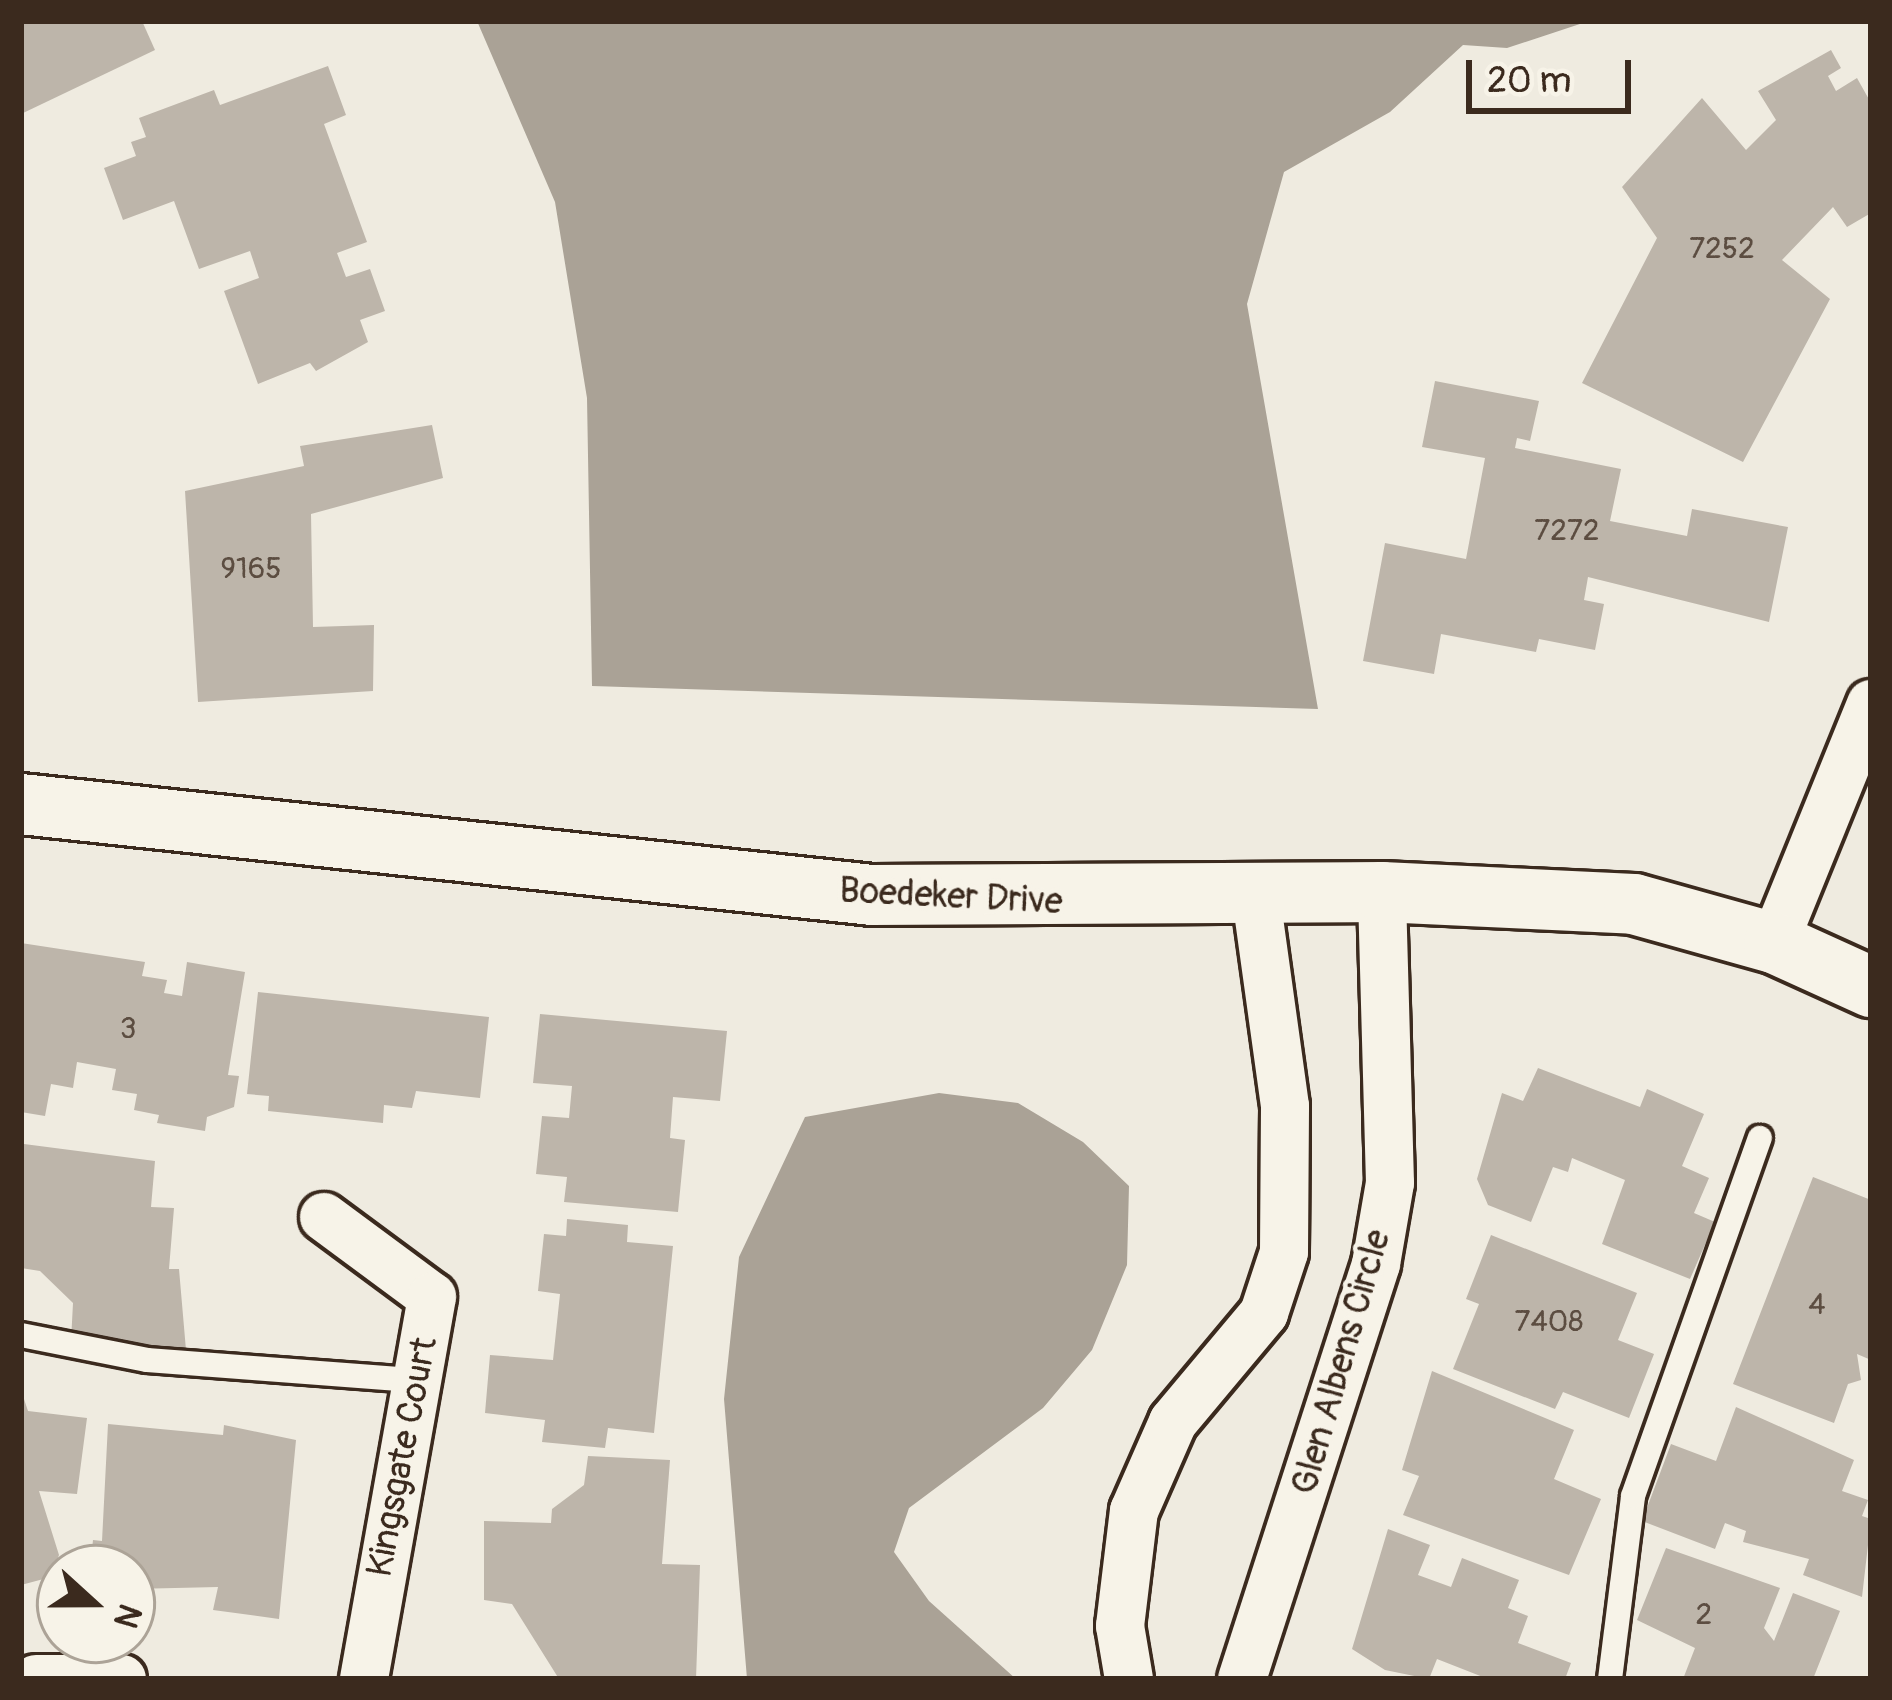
<!DOCTYPE html>
<style>
body{margin:0}
#map{position:relative;width:1892px;height:1700px;overflow:hidden;background:#efebe0;font-family:Pangolin,sans-serif}
div>[style]{position:absolute}
[style*='--x']{left:calc(var(--x)*1px);top:calc(var(--y)*1px);width:calc(var(--w)*1px);rotate:calc(var(--a)*1deg)}
.water>*{inset:0;background:#aaa296}
.building>*{inset:0;background:#bdb5aa}
.roads{filter:drop-shadow(3px 0 #3b2a1e) drop-shadow(-3px 0 #3b2a1e) drop-shadow(0 3px #3b2a1e) drop-shadow(0 -3px #3b2a1e)}
.service>*{height:24px;margin:-12px;padding:0 12px;transform-origin:12px;border-radius:12px;background:#f7f3e8}
.minor>*{height:48px;margin:-24px;padding:0 24px;transform-origin:24px;border-radius:24px;background:#f7f3e8}
.tertiary>*{height:60px;margin:-30px;padding:0 30px;transform-origin:30px;border-radius:30px;background:#f7f3e8}
span{translate:-50% -50%;white-space:nowrap;text-align:center;line-height:1.15;-webkit-text-stroke:9px #f7f3e8;paint-order:stroke}
.number-label{font-size:30px;color:#5c4d41}
.number-label span{-webkit-text-stroke-width:0}
.street-label{font-size:36px;color:#3b2a1e}
.frame{position:absolute;inset:0;border:24px solid #3b2a1e;pointer-events:none}
.north{position:absolute;left:36px;top:1544px;width:120px;height:120px;box-sizing:border-box;background:#f7f3e8;border:3px solid #aca397;border-radius:50%;rotate:111deg;font-size:33px;font-weight:700;line-height:48px;text-align:center;color:#3b2a1e}
.north::after{content:'';display:block;margin:auto;width:42px;height:54px;background:#3b2a1e;clip-path:polygon(50% 0,100% 100%,50% 72%,0 100%)}
.scale{position:absolute;left:1466px;top:60px;width:165px;height:54px;box-sizing:border-box;border:6px solid #3b2a1e;border-top:0;padding-left:15px;font-size:36px;line-height:42px;white-space:nowrap;color:#3b2a1e;-webkit-text-stroke:9px #f7f3e8;paint-order:stroke}
</style>
<div id="map">
<div class="water">
<div style="clip-path:polygon(477px 21px,1589px 21px,1507px 48px,1463px 45px,1390px 112px,1284px 172px,1247px 304px,1318px 709px,592px 686px,587px 398px,555px 202px)"></div>
<div style="clip-path:polygon(939px 1093px,1018px 1103px,1083px 1142px,1129px 1186px,1127px 1265px,1092px 1350px,1043px 1408px,909px 1508px,894px 1552px,929px 1601px,1016px 1679px,747px 1679px,724px 1399px,739px 1257px,805px 1117px)"></div>
</div>
<div class="building">
<div style="clip-path:polygon(21px 21px,142px 21px,155px 50px,21px 114px)"></div>
<div style="clip-path:polygon(1831px 50px,1841px 68px,1828px 76px,1836px 91px,1857px 78px,1871px 103px,1871px 213px,1847px 227px,1833px 207px,1782px 260px,1830px 299px,1743px 462px,1582px 383px,1657px 238px,1622px 187px,1702px 98px,1746px 150px,1776px 120px,1758px 91px)"></div>
<div style="clip-path:polygon(328px 66px,346px 115px,324px 124px,367px 242px,337px 253px,346px 277px,370px 269px,385px 311px,360px 320px,368px 342px,316px 371px,310px 363px,258px 384px,224px 291px,259px 278px,250px 251px,199px 269px,174px 201px,123px 220px,104px 168px,136px 156px,131px 142px,146px 137px,139px 118px,214px 90px,220px 105px)"></div>
<div style="clip-path:polygon(1435px 381px,1539px 401px,1530px 441px,1517px 438px,1515px 448px,1621px 469px,1610px 521px,1687px 536px,1692px 509px,1788px 527px,1769px 622px,1588px 577px,1584px 600px,1604px 604px,1595px 650px,1539px 639px,1536px 652px,1441px 634px,1434px 674px,1363px 661px,1385px 543px,1466px 559px,1485px 458px,1422px 447px)"></div>
<div style="clip-path:polygon(432px 425px,443px 478px,311px 514px,313px 627px,374px 625px,373px 691px,198px 702px,185px 491px,304px 466px,300px 446px)"></div>
<div style="clip-path:polygon(21px 943px,145px 962px,142px 976px,167px 980px,164px 993px,182px 996px,187px 962px,245px 972px,228px 1075px,239px 1076px,234px 1107px,207px 1117px,205px 1131px,157px 1123px,159px 1115px,134px 1110px,137px 1094px,112px 1090px,116px 1069px,77px 1062px,73px 1088px,51px 1084px,45px 1116px,21px 1112px)"></div>
<div style="clip-path:polygon(258px 992px,489px 1017px,480px 1098px,416px 1091px,412px 1108px,384px 1105px,383px 1123px,268px 1111px,269px 1096px,247px 1094px)"></div>
<div style="clip-path:polygon(540px 1014px,727px 1031px,720px 1101px,673px 1097px,670px 1138px,685px 1140px,678px 1212px,564px 1202px,567px 1177px,536px 1174px,542px 1116px,569px 1118px,572px 1086px,533px 1083px)"></div>
<div style="clip-path:polygon(1538px 1068px,1640px 1107px,1647px 1089px,1704px 1114px,1682px 1166px,1709px 1178px,1694px 1213px,1715px 1222px,1690px 1279px,1602px 1244px,1625px 1180px,1572px 1158px,1568px 1172px,1553px 1167px,1531px 1222px,1488px 1205px,1477px 1179px,1502px 1093px,1523px 1101px)"></div>
<div style="clip-path:polygon(24px 1144px,155px 1161px,151px 1207px,174px 1208px,169px 1269px,179px 1269px,186px 1350px,71px 1341px,73px 1303px,40px 1271px,21px 1268px)"></div>
<div style="clip-path:polygon(1813px 1177px,1871px 1200px,1871px 1360px,1857px 1354px,1861px 1380px,1848px 1384px,1834px 1423px,1733px 1384px)"></div>
<div style="clip-path:polygon(567px 1219px,628px 1225px,627px 1242px,673px 1246px,654px 1433px,608px 1428px,605px 1448px,542px 1442px,545px 1420px,485px 1413px,490px 1355px,553px 1360px,560px 1294px,538px 1291px,544px 1234px,566px 1236px)"></div>
<div style="clip-path:polygon(1491px 1235px,1637px 1293px,1618px 1340px,1654px 1354px,1629px 1418px,1563px 1392px,1555px 1409px,1453px 1369px,1479px 1304px,1466px 1299px)"></div>
<div style="clip-path:polygon(1432px 1371px,1574px 1430px,1554px 1479px,1601px 1499px,1569px 1575px,1403px 1515px,1419px 1476px,1402px 1470px)"></div>
<div style="clip-path:polygon(21px 1390px,28px 1411px,87px 1418px,77px 1494px,39px 1491px,59px 1555px,51px 1577px,21px 1585px)"></div>
<div style="clip-path:polygon(1736px 1407px,1854px 1460px,1842px 1491px,1868px 1500px,1862px 1516px,1871px 1519px,1862px 1597px,1803px 1575px,1809px 1559px,1743px 1542px,1746px 1531px,1725px 1523px,1715px 1549px,1642px 1521px,1671px 1444px,1716px 1461px)"></div>
<div style="clip-path:polygon(108px 1424px,223px 1435px,224px 1425px,296px 1440px,279px 1619px,213px 1610px,218px 1587px,132px 1589px,132px 1568px,90px 1568px,93px 1540px,102px 1541px)"></div>
<div style="clip-path:polygon(588px 1456px,670px 1460px,662px 1564px,700px 1565px,696px 1679px,559px 1679px,512px 1604px,484px 1600px,484px 1521px,551px 1523px,552px 1509px,584px 1485px)"></div>
<div style="clip-path:polygon(1388px 1529px,1430px 1545px,1418px 1575px,1451px 1587px,1462px 1558px,1519px 1580px,1508px 1608px,1528px 1616px,1518px 1643px,1571px 1663px,1565px 1679px,1488px 1679px,1437px 1659px,1429px 1679px,1385px 1670px,1352px 1649px)"></div>
<div style="clip-path:polygon(1666px 1548px,1780px 1588px,1764px 1628px,1774px 1641px,1793px 1593px,1840px 1611px,1813px 1679px,1683px 1679px,1695px 1648px,1637px 1620px)"></div>
</div>
<div class="roads">
<div class="service">
<div style="--x:21;--y:1335;--w:128;--a:11.2"></div>
<div style="--x:147;--y:1360;--w:269;--a:4.3"></div>
<div style="--x:1610;--y:1679;--w:184;--a:-82.8"></div>
<div style="--x:1633;--y:1496;--w:380;--a:-70.5"></div>
</div>
<div class="minor">
<div style="--x:1774;--y:943;--w:258;--a:-67.9"></div>
<div style="--x:324;--y:1217;--w:134;--a:36.5"></div>
<div style="--x:432;--y:1297;--w:388;--a:100.1"></div>
<div style="--x:36;--y:1679;--w:86;--a:0"></div>
<div style="--x:1129;--y:1679;--w:54;--a:-99.6"></div>
<div style="--x:1120;--y:1626;--w:116;--a:-83.1"></div>
<div style="--x:1134;--y:1511;--w:97;--a:-66.3"></div>
<div style="--x:1173;--y:1422;--w:142;--a:-50.1"></div>
<div style="--x:1264;--y:1313;--w:64;--a:-71.8"></div>
<div style="--x:1284;--y:1252;--w:146;--a:-89.6"></div>
<div style="--x:1285;--y:1106;--w:212;--a:-97.9"></div>
<div style="--x:1242;--y:1679;--w:436;--a:-72.1"></div>
<div style="--x:1376;--y:1264;--w:82;--a:-80.2"></div>
<div style="--x:1390;--y:1183;--w:291;--a:-91.6"></div>
</div>
<div class="tertiary">
<div style="--x:21;--y:804;--w:856;--a:6.1"></div>
<div style="--x:872;--y:895;--w:510;--a:-0.34"></div>
<div style="--x:1382;--y:892;--w:252;--a:2.7"></div>
<div style="--x:1634;--y:904;--w:145;--a:15.6"></div>
<div style="--x:1774;--y:943;--w:107;--a:24.4"></div>
</div>
</div>
<div class="number-label">
<span style="left:1722px;top:249px">7252</span>
<span style="left:1567px;top:531px">7272</span>
<span style="left:251px;top:569px">9165</span>
<span style="left:128px;top:1029px">3</span>
<span style="left:1817px;top:1305px">4</span>
<span style="left:1549px;top:1322px">7408</span>
<span style="left:1704px;top:1615px">2</span>
</div>
<div class="street-label">
<span style="left:951px;top:896px;rotate:3deg">Boedeker Drive</span>
<span style="left:1341px;top:1362px;rotate:-74deg">Glen Albens Circle</span>
<span style="left:402px;top:1457px;rotate:-79deg">Kingsgate Court</span>
</div>
<div class="frame"></div>
<div class="north">N</div>
<div class="scale">20 m</div>
</div>
